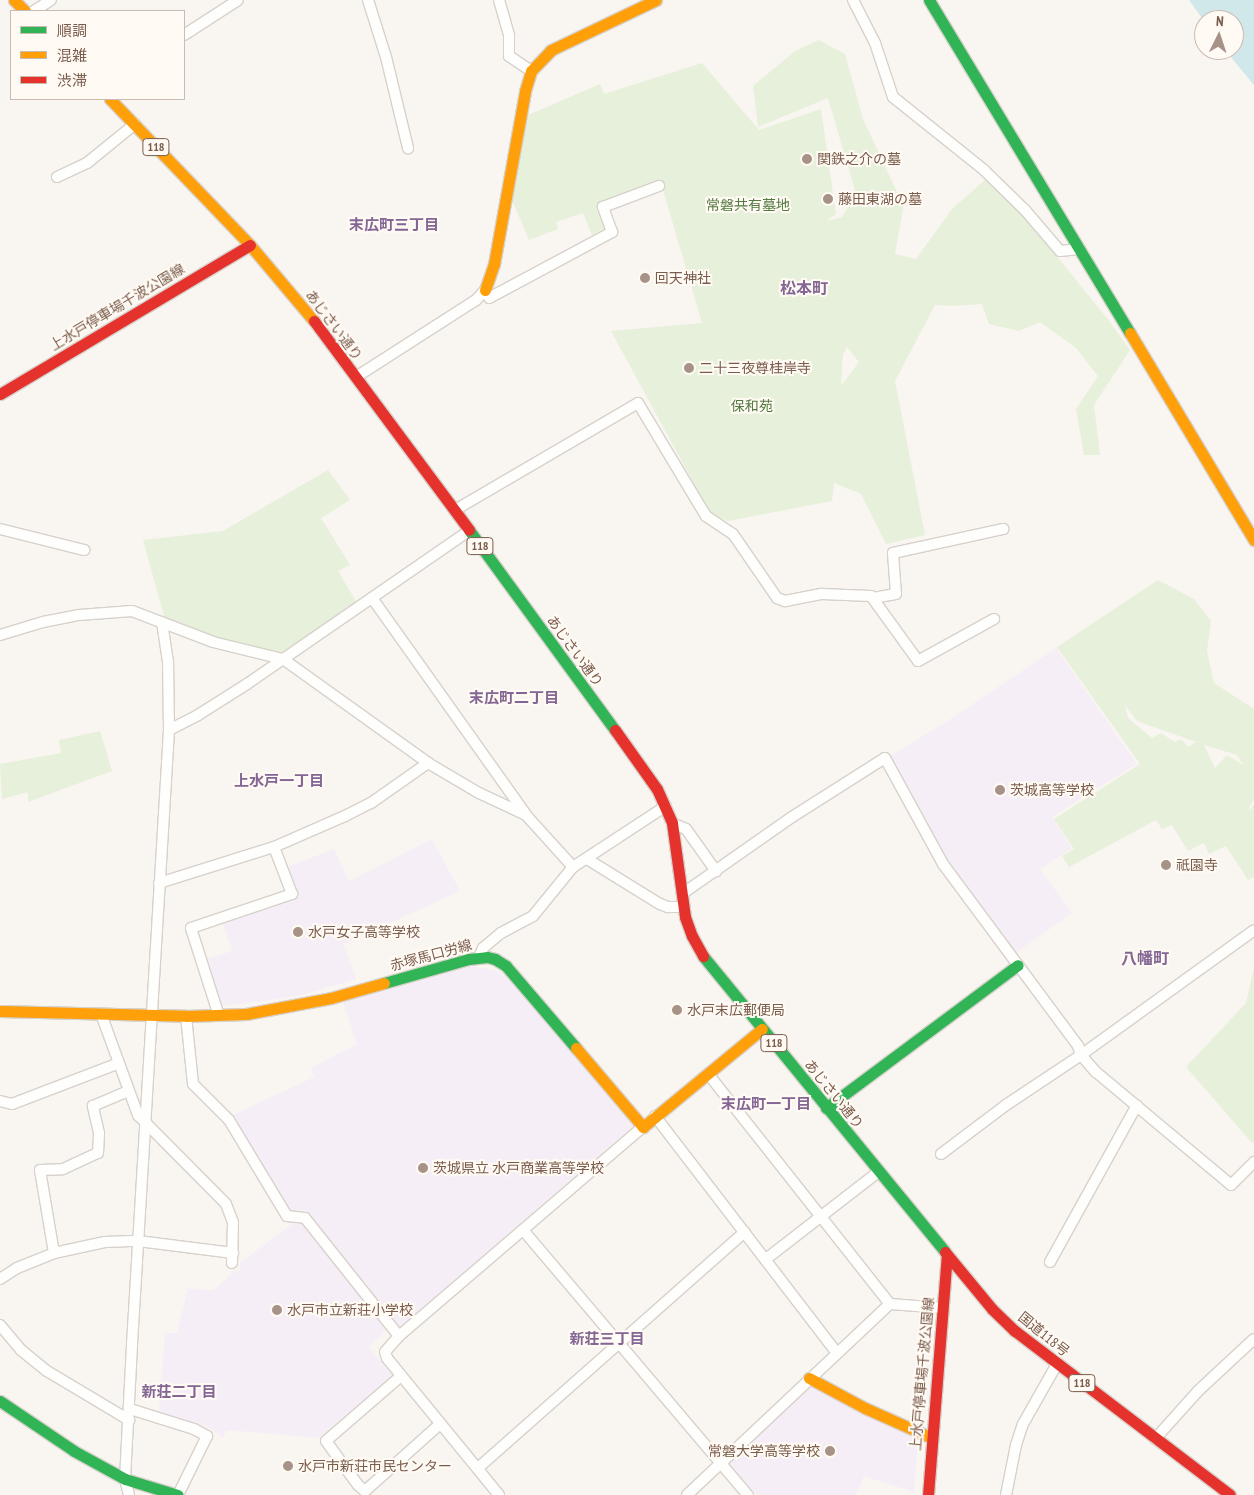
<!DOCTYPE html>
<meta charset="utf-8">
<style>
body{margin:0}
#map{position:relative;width:1254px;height:1495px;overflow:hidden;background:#f9f5f0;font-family:"PT Sans Narrow","Noto Sans JP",sans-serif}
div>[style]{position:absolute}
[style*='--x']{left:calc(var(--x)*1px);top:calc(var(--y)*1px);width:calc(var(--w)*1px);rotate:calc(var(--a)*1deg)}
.education>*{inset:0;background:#f6eef6}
.green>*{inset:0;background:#e7f0db}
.water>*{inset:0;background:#d0e8ea}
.roads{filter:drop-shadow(1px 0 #d7d1cb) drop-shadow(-1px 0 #d7d1cb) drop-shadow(0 1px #d7d1cb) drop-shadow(0 -1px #d7d1cb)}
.street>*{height:10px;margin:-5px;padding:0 5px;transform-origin:5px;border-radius:5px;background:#fefefd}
.fast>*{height:11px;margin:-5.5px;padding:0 5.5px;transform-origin:5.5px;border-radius:5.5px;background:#30b455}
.slow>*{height:11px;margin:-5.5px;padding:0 5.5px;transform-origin:5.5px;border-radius:5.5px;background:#ff9f0a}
.jam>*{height:11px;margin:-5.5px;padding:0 5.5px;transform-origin:5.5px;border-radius:5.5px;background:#e5322d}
.dots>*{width:14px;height:14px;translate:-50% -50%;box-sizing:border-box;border:2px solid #fffaf3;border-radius:50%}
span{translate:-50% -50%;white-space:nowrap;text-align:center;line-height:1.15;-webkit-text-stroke:4px #fffaf3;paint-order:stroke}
.shield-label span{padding:1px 4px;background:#fffaf3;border:1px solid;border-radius:4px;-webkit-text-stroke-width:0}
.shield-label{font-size:12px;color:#7a5c4d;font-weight:700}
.poi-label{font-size:14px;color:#7a5c4d}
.left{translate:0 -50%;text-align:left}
.right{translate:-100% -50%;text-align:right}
.park-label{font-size:14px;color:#537a41}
.street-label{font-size:14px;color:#7a5c4d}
.neighbourhood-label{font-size:15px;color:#846695;font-weight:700}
.quarter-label{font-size:16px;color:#846695;font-weight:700}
.legend{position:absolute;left:10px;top:10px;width:175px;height:90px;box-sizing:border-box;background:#fffaf3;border:1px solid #cabbb1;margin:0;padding:6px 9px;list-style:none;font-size:15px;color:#7a5c4d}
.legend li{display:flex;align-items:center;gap:10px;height:25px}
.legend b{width:25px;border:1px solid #cabbb1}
.north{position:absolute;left:1194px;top:10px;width:50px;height:50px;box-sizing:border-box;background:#fffaf3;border:1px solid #cabbb1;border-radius:50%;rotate:4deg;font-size:14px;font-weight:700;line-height:20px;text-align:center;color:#7a5c4d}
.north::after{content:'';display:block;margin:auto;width:18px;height:22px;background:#a69286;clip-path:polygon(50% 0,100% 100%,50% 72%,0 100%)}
</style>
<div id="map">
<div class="education">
<div style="clip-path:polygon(1056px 648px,1137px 764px,1052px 817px,1072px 848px,1040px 869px,1072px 913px,1013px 955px,945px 862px,889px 757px,949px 720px)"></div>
<div style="clip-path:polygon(432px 839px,460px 891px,344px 944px,356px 979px,306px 994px,265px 1001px,219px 1006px,203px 960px,232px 951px,222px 920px,295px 896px,285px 868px,334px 849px,349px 881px)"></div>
<div style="clip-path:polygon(472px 966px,497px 971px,520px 989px,633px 1126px,398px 1329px,303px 1209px,293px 1213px,287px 1212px,231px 1116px,314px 1077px,311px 1068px,357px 1044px,343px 1002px)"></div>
<div style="clip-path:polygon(296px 1221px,303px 1221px,386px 1330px,369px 1347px,393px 1376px,318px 1438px,227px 1430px,223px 1437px,206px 1426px,159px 1412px,165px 1333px,177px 1333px,188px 1289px,213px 1290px,231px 1275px,232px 1270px,240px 1271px,240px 1263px)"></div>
<div style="clip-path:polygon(810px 1386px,918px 1439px,914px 1492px,864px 1476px,856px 1495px,757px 1495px,729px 1464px)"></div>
</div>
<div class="green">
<div style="clip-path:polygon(evenodd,819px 40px,845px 54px,863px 119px,898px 194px,895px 201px,905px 198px,895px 254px,916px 259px,952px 209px,986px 179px,1023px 215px,1107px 318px,1130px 350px,1094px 405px,1100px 455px,1084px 455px,1076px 409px,1098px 376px,1076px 348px,1040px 322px,1019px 331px,989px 324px,982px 304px,952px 306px,935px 305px,895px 381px,925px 535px,886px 544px,861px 494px,834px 483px,832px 501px,728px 521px,710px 513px,611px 331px,702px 323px,661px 183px,596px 208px,605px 228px,592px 235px,583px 213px,556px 222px,558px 229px,529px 240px,510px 196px,526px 116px,600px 84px,604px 94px,702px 63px,759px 130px,821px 109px,836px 214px,826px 221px,842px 217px,856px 194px,828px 98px,758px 127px,753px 86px,795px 51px,819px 40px,847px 347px,859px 362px,841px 386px,843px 354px,847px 347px)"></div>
<div style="clip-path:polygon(328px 470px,350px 500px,321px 518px,350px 565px,338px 571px,357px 603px,280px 654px,231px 644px,165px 620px,143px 540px,223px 531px)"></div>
<div style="clip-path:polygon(evenodd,1158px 580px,1194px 599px,1211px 621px,1207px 651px,1214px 683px,1254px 709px,1254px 799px,1249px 808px,1250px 810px,1254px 804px,1254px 877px,1248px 880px,1226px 846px,1209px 854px,1204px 843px,1188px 851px,1172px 825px,1162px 829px,1156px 820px,1069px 867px,1062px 856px,1074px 849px,1054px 819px,1140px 764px,1057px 647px,1158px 580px,1125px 705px,1137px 721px,1196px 742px,1188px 747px,1181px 739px,1175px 742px,1161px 733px,1152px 738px,1128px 718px,1125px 705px,1158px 580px,1204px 745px,1237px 755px,1243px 765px,1227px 755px,1215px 768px,1204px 745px)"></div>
<div style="clip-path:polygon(100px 731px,112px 771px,28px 802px,28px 792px,2px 799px,0 764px,61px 753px,59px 740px)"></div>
<div style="clip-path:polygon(1254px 967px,1254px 1142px,1252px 1143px,1186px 1067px,1246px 1003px)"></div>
</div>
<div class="water">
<div style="clip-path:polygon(1189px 0,1254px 0,1254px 85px,1225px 50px,1234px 50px,1234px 20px,1204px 21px)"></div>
</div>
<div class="roads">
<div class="street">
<div style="--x:368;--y:0;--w:60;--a:72.5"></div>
<div style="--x:386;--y:57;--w:94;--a:76.4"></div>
<div style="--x:499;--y:0;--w:36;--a:74"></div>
<div style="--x:509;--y:35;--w:21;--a:90"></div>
<div style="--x:509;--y:56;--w:27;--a:34"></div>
<div style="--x:853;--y:0;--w:48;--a:62.9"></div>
<div style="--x:875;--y:43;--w:57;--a:71.6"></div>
<div style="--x:893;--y:97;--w:117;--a:38.7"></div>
<div style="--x:984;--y:170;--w:57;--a:44.3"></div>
<div style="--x:1025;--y:210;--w:54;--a:49.5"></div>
<div style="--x:1060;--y:251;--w:20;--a:-6"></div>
<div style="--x:34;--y:11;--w:20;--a:-33"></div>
<div style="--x:184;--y:35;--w:64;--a:-32.9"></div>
<div style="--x:57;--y:177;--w:33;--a:-25"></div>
<div style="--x:87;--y:163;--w:62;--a:-39.1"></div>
<div style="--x:489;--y:298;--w:140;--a:-28.2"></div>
<div style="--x:612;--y:232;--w:27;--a:-110"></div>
<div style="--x:603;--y:207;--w:60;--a:-20.6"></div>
<div style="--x:356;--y:377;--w:143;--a:-32.7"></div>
<div style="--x:476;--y:300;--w:13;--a:-48"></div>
<div style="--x:455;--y:510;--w:212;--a:-30.3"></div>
<div style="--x:638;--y:403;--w:132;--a:59"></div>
<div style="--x:706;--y:516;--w:32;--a:34"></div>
<div style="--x:733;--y:534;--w:78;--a:55.5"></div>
<div style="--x:777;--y:598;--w:9;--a:21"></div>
<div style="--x:785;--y:601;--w:38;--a:-11"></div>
<div style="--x:822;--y:594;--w:49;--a:2.3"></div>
<div style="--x:871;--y:596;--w:80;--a:54.1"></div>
<div style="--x:918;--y:661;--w:87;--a:-28.9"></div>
<div style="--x:0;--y:529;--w:87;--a:14"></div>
<div style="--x:372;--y:598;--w:264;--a:54.6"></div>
<div style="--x:873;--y:598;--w:23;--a:-10"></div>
<div style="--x:896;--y:594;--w:41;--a:-94.2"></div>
<div style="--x:893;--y:553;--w:113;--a:-12.3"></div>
<div style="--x:0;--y:635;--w:45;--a:-16.8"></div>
<div style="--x:43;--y:622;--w:37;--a:-11"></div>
<div style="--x:79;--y:615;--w:53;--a:-4.3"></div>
<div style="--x:132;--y:611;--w:87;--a:20.9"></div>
<div style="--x:213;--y:642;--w:72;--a:13.7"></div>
<div style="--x:283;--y:659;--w:178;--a:35.6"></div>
<div style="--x:428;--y:763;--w:59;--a:30.5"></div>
<div style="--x:479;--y:793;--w:52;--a:25.1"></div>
<div style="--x:526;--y:815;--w:70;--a:47.9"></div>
<div style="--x:169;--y:730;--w:33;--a:-27"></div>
<div style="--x:198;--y:715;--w:58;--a:-32.3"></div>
<div style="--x:247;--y:684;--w:270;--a:-34.6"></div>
<div style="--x:672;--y:823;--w:15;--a:23"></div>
<div style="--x:686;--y:829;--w:52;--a:54.5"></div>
<div style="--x:587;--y:859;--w:86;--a:31.7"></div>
<div style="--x:660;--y:904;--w:9;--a:21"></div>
<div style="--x:668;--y:907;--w:16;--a:0"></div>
<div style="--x:159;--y:883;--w:121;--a:-17.4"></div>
<div style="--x:274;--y:847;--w:77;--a:-23.6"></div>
<div style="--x:345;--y:816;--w:29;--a:-27"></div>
<div style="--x:371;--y:803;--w:70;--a:-35.1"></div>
<div style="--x:682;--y:894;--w:134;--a:-35"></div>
<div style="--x:792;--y:817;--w:110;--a:-32.4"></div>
<div style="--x:885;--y:758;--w:121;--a:61.3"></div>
<div style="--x:943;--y:864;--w:227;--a:53.4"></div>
<div style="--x:1078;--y:1046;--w:9;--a:72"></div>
<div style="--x:1081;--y:1055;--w:23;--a:49"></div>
<div style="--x:1096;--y:1072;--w:176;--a:39.9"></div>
<div style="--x:1231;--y:1185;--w:33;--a:-45"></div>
<div style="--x:479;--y:957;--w:10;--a:-66"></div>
<div style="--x:483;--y:948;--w:23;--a:-40"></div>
<div style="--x:501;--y:933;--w:36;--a:-28"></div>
<div style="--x:533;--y:916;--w:63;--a:-50.8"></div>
<div style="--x:573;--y:867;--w:111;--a:-33.3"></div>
<div style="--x:101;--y:1014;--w:108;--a:69.9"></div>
<div style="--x:138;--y:1115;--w:125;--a:45.3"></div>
<div style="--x:226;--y:1204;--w:19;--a:69"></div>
<div style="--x:233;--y:1222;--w:41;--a:91.4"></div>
<div style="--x:186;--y:1016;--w:68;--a:84.1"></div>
<div style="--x:193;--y:1084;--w:51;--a:45"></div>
<div style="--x:229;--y:1120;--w:112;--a:58.9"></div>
<div style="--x:287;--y:1216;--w:18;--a:6"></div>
<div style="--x:305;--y:1218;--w:151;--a:51.5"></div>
<div style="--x:219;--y:1016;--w:92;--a:-107.7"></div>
<div style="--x:191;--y:928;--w:107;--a:-18.6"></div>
<div style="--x:292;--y:894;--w:50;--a:-111"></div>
<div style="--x:709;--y:1075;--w:292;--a:51.7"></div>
<div style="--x:0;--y:1101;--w:12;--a:14"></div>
<div style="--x:12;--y:1104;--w:112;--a:-20.9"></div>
<div style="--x:655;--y:1116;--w:297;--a:52.5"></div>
<div style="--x:941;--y:1154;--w:81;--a:-37"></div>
<div style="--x:1006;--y:1105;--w:90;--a:-33.7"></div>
<div style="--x:1081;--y:1055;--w:213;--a:-35.8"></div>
<div style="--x:523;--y:1230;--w:348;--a:49.7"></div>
<div style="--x:54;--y:1253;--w:84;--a:-99.6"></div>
<div style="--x:40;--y:1170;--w:23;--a:-2"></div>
<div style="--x:63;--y:1169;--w:38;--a:-25"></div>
<div style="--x:98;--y:1153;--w:20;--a:-87"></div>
<div style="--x:99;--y:1133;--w:28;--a:-103"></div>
<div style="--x:93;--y:1106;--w:38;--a:-23"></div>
<div style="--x:766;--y:1259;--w:142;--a:-37.8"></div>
<div style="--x:1050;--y:1262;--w:179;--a:-61"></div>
<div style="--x:0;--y:1279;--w:20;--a:-33"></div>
<div style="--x:17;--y:1268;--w:40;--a:-22"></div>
<div style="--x:54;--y:1253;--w:52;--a:-12.2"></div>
<div style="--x:105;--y:1242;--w:33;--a:-2"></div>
<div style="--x:138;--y:1241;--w:96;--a:7.2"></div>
<div style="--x:0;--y:1325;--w:33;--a:50"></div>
<div style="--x:21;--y:1350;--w:33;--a:39"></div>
<div style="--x:47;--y:1371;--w:96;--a:30.9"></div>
<div style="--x:401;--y:1376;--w:99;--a:139.1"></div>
<div style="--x:326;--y:1441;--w:54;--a:54"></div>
<div style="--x:358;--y:1485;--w:9;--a:41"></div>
<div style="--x:365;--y:1491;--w:101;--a:-41.8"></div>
<div style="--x:130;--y:1409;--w:67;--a:17.4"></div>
<div style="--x:194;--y:1429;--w:15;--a:28"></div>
<div style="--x:207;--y:1436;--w:66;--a:116.2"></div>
<div style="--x:1155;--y:1439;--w:64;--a:-48.1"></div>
<div style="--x:1198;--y:1391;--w:76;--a:-42.9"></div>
<div style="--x:478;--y:1468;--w:356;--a:-41.5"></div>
<div style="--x:129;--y:1495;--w:16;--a:-104"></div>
<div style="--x:125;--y:1479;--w:135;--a:-87"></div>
<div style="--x:132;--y:1344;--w:615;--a:-86.55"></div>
<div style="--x:169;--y:730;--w:68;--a:-90.8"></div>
<div style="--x:168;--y:662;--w:40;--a:-98.5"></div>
<div style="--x:499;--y:1495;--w:177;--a:-129.3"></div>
<div style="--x:387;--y:1358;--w:6;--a:-108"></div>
<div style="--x:385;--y:1352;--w:21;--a:-49"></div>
<div style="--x:399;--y:1336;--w:321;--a:-40.6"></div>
<div style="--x:687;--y:1495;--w:279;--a:-43.3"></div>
<div style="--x:890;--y:1304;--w:53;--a:4.3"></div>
<div style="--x:1006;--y:1495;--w:51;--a:-78.7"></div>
<div style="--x:1016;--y:1445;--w:22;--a:-72"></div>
<div style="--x:1023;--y:1424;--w:69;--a:-60.5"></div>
</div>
<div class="fast">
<div style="--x:929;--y:0;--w:389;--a:58.9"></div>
<div style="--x:469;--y:530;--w:248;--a:53.9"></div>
<div style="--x:703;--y:956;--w:382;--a:50.7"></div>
<div style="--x:384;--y:983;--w:88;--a:-15.8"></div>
<div style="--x:469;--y:959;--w:18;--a:-6"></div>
<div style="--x:487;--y:957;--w:8;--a:14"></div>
<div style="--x:495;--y:959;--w:13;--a:32"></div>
<div style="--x:506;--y:966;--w:108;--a:49.5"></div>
<div style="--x:826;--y:1108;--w:239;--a:-36.7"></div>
<div style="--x:0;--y:1401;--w:89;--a:34"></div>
<div style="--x:74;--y:1451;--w:58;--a:28.8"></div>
<div style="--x:125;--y:1479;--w:55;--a:16.8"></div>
</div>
<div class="slow">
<div style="--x:14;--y:0;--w:16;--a:45"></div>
<div style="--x:110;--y:99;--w:202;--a:46.2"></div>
<div style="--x:250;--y:245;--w:99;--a:49.9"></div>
<div style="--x:485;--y:290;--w:28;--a:-71"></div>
<div style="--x:494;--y:264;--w:176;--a:-79.8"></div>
<div style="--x:525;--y:91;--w:21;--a:-73"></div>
<div style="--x:531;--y:71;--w:29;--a:-46"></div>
<div style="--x:551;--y:50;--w:116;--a:-25.5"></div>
<div style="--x:1130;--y:333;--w:241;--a:59.1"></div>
<div style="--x:0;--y:1011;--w:186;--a:1.5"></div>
<div style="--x:186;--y:1016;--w:60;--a:-1.9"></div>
<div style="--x:246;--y:1014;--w:86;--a:-10.7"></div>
<div style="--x:331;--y:998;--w:55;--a:-15.8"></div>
<div style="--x:576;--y:1048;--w:104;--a:49.7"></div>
<div style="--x:643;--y:1127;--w:154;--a:-39.5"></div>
<div style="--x:809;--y:1378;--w:64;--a:28.2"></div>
<div style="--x:865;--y:1408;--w:73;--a:24.1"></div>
</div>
<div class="jam">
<div style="--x:314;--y:321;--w:260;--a:53.4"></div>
<div style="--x:0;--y:394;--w:291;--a:-30.8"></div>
<div style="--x:615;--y:730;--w:72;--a:54.6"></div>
<div style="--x:657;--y:789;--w:37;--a:66"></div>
<div style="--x:672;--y:823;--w:95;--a:82.1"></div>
<div style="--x:685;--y:917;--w:20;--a:70"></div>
<div style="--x:692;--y:936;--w:23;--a:61"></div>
<div style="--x:945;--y:1252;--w:74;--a:50.5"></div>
<div style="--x:992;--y:1309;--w:32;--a:44"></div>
<div style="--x:1015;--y:1331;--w:270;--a:37.3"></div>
<div style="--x:928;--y:1495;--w:240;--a:-85.5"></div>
</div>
</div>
<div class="dots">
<div style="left:807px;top:159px;background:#a69286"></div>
<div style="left:828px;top:199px;background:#a69286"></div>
<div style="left:645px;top:278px;background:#a69286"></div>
<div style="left:689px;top:368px;background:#a69286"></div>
<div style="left:1000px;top:790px;background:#a69286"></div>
<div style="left:1166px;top:865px;background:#a69286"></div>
<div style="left:298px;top:932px;background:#a69286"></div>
<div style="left:677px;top:1010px;background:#a69286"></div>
<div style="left:423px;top:1168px;background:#a69286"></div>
<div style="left:277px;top:1310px;background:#a69286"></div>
<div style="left:830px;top:1451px;background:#a69286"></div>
<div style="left:288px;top:1466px;background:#a69286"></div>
</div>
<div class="shield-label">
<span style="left:156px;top:147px">118</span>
<span style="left:480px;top:546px">118</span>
<span style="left:774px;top:1043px">118</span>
<span style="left:1082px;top:1383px">118</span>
</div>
<div class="poi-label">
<span class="left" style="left:817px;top:159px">関鉄之介の墓</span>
<span class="left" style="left:838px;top:199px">藤田東湖の墓</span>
<span class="left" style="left:655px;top:278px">回天神社</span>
<span class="left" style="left:699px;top:368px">二十三夜尊桂岸寺</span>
<span class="left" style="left:1010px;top:790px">茨城高等学校</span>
<span class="left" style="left:1176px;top:865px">祇園寺</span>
<span class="left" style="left:308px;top:932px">水戸女子高等学校</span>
<span class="left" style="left:687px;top:1010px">水戸末広郵便局</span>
<span class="left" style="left:433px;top:1168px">茨城県立 水戸商業高等学校</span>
<span class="left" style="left:287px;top:1310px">水戸市立新荘小学校</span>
<span class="right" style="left:820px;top:1451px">常磐大学高等学校</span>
<span class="left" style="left:298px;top:1466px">水戸市新荘市民センター</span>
</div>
<div class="park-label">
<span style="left:748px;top:205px">常磐共有墓地</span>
<span style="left:752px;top:406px">保和苑</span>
</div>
<div class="street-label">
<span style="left:117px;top:307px;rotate:-31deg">上水戸停車場千波公園線</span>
<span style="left:334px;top:325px;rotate:53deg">あじさい通り</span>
<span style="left:575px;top:651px;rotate:54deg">あじさい通り</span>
<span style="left:431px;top:955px;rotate:-15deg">赤塚馬口労線</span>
<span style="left:834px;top:1094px;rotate:51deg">あじさい通り</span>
<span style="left:1044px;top:1334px;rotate:39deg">国道118号</span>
<span style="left:922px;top:1374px;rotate:-85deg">上水戸停車場千波公園線</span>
</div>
<div class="neighbourhood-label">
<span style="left:394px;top:225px">末広町三丁目</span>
<span style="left:514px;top:698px">末広町二丁目</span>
<span style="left:279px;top:781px">上水戸一丁目</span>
<span style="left:766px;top:1104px">末広町一丁目</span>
<span style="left:607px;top:1339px">新荘三丁目</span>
<span style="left:179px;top:1392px">新荘二丁目</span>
</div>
<div class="quarter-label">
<span style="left:804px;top:288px">松本町</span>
<span style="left:1145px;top:958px">八幡町</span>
</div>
<ul class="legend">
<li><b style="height:6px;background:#30b455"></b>順調</li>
<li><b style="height:6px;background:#ff9f0a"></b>混雑</li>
<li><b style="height:6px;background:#e5322d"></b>渋滞</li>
</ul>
<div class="north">N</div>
</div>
